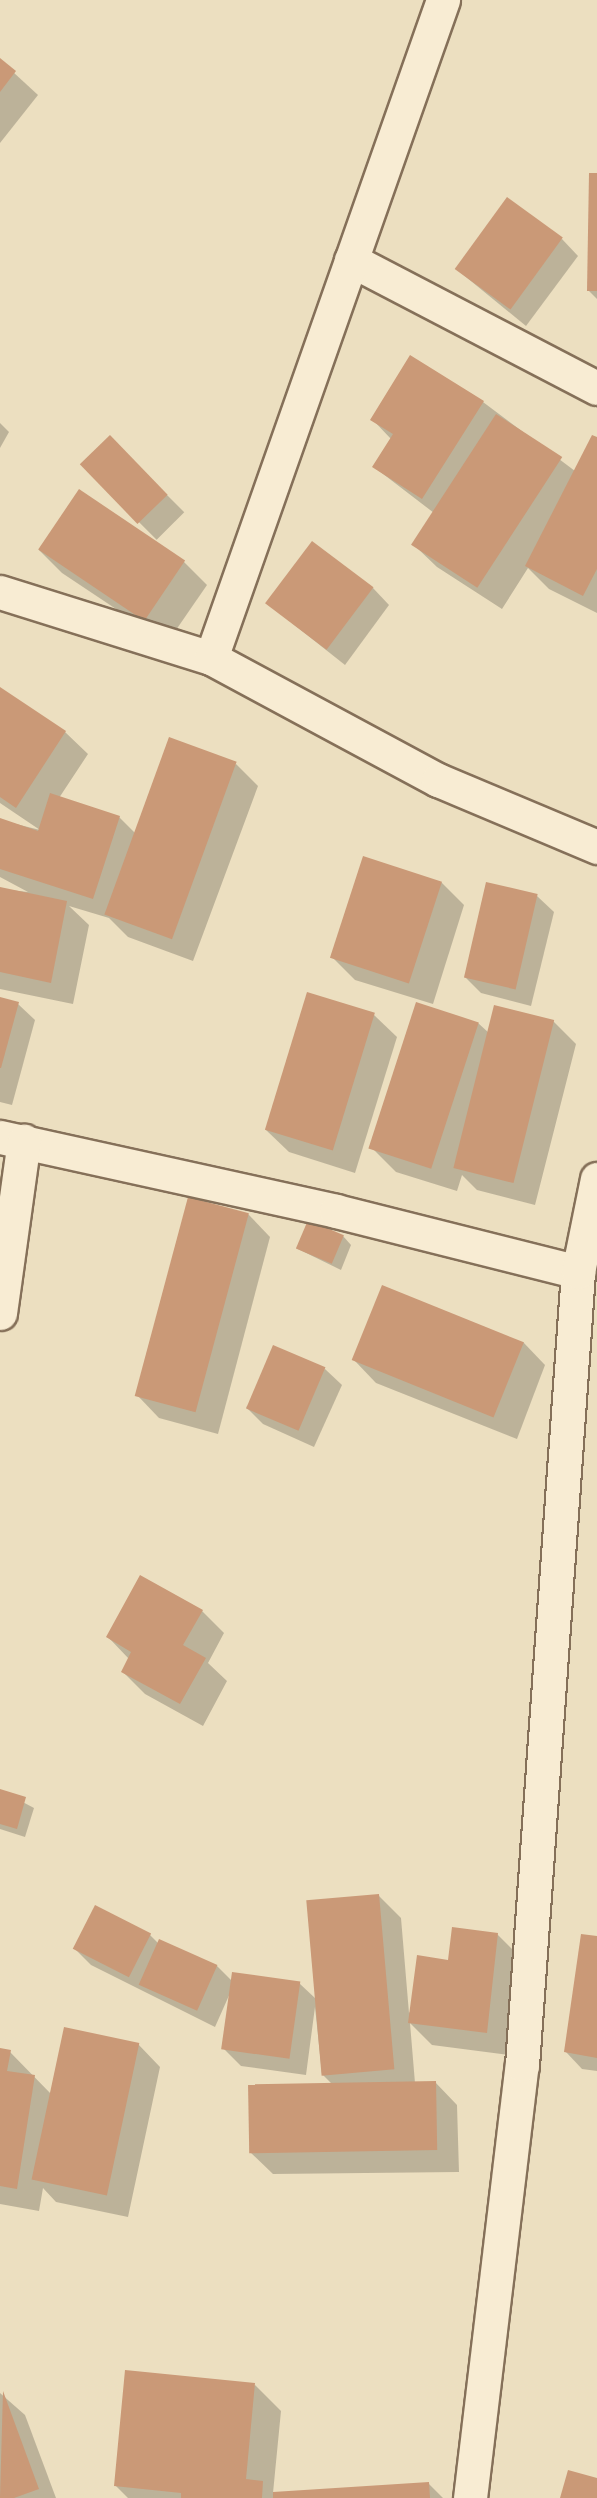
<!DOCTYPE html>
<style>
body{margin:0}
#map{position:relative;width:597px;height:2498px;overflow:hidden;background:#ecdfc0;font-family:Merriweather,serif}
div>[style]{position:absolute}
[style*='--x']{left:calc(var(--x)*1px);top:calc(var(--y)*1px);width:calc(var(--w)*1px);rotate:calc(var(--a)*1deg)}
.shadow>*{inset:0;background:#0003;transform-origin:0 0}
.building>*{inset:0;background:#ca9977;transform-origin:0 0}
.roads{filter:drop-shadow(2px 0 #857059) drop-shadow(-2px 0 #857059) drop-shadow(0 2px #857059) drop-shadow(0 -2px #857059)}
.minor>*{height:33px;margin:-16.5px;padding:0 16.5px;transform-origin:16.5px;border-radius:16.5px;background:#f8ecd3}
span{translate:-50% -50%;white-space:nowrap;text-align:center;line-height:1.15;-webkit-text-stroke:4.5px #f4e9d0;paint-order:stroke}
</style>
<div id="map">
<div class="shadow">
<div style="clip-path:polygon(0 60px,38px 95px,0 143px)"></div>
<div style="clip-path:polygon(597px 175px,597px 299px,588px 290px)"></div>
<div style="clip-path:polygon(562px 239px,578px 256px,526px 326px,455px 268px)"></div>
<div style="clip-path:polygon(483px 402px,575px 471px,597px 439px,597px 613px,549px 589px,528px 568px,502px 609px,437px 567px,414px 545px,434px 513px,374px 467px,391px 439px,372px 419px)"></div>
<div style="clip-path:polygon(0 423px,9px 432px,0 448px)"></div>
<div style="left:110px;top:438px;width:105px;height:39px;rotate:45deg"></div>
<div style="clip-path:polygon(79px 491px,184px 562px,207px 585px,167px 643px,62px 573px,39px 550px)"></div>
<div style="clip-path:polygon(373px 588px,389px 605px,345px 665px,268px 604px)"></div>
<div style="clip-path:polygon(0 689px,65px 732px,88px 754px,59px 798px,119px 817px,135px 833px,236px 764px,258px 786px,193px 961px,128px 937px,109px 918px,69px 906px,89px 925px,73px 1004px,0 989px,0 889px,28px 892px,0 877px,0 820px,40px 830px,0 803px)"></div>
<div style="clip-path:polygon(441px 882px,464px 905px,433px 1004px,355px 980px,333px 958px)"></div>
<div style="clip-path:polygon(537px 896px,554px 912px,531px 1006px,481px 993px,465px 977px)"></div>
<div style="clip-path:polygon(0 999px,18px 1004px,35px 1020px,12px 1105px,0 1102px)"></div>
<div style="clip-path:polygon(374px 1015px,397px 1037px,355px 1173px,289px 1152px,266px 1130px)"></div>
<div style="clip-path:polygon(553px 1021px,576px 1044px,535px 1205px,477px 1190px,462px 1175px,457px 1191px,396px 1172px,374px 1150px,478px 1023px,489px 1033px)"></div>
<div style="clip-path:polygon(248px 1214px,270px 1237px,218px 1434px,159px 1418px,137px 1395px)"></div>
<div style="clip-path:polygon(343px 1236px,351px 1245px,341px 1270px,298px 1249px)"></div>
<div style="clip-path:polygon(523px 1342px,545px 1365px,517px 1439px,376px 1383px,354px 1360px)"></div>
<div style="clip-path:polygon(325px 1369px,342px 1385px,314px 1447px,263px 1424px,246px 1407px)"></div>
<div style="clip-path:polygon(202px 1611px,224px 1633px,208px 1663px,227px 1681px,203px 1726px,145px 1694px,122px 1671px,129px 1659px,108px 1637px)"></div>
<div style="clip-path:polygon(0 1790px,34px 1808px,25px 1837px,0 1829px)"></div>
<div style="clip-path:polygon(378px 1895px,401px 1918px,409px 2013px,450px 1961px,497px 1934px,520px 1957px,509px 2055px,432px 2045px,410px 2023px,415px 2083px,435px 2082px,457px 2105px,459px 2172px,273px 2174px,250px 2152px,332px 2084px,322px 2074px,315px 2007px,306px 2075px,241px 2066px,224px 2049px,231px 1991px,215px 2027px,91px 1965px,74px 1948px,150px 1935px,159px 1944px,217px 1966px,233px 1982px,299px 1983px,316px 1999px)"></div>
<div style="clip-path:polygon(597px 1938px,597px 2071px,582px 2069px,566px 2052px)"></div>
<div style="clip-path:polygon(138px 2044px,160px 2067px,128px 2217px,56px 2202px,43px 2188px,39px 2211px,0 2204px,0 2050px,10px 2052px,51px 2094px)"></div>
<div style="clip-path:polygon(255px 2385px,281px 2411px,273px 2493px,428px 2483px,443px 2498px,128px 2498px,115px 2485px)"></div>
<div style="clip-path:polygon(0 2393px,25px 2415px,56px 2498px,0 2498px)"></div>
</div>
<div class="building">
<div style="clip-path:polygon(0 58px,16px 71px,0 92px)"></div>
<div style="clip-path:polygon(589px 173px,597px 173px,597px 291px,587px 291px)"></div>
<div style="left:507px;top:197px;width:69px;height:89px;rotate:36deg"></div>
<div style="clip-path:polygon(410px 355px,484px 401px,422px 499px,372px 467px,393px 434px,370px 420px)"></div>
<div style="left:496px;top:414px;width:79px;height:156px;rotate:33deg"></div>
<div style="left:110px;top:435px;width:83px;height:42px;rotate:46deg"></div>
<div style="clip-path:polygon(592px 435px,597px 437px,597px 569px,583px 596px,525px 566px)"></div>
<div style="left:79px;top:489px;width:128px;height:73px;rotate:34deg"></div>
<div style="left:312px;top:541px;width:77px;height:78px;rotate:37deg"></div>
<div style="clip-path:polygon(0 687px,66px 731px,16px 808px,0 797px)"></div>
<div style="left:169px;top:737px;width:72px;height:189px;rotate:20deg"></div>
<div style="clip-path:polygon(50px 793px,120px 816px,93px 899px,0 869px,0 818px,38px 831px)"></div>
<div style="left:363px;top:856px;width:83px;height:107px;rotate:18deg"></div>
<div style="left:486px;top:882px;width:53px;height:98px;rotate:13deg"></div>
<div style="clip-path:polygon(0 887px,67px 901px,51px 983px,0 972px)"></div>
<div style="left:307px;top:992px;width:71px;height:144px;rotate:17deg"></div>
<div style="clip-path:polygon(0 997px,19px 1002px,1px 1068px,0 1068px)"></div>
<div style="left:416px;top:1002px;width:66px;height:154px;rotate:18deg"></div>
<div style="left:494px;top:1005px;width:62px;height:168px;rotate:14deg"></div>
<div style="left:188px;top:1197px;width:63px;height:206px;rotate:15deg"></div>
<div style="left:308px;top:1220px;width:39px;height:31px;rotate:23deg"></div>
<div style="left:382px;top:1285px;width:153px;height:81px;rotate:22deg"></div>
<div style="left:273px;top:1345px;width:57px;height:69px;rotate:23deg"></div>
<div style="clip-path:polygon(140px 1575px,203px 1610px,183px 1645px,206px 1658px,180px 1704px,121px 1672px,131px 1652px,106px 1637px)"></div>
<div style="clip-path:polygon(0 1789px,26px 1797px,17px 1829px,0 1824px)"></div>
<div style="left:379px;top:1894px;width:176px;height:73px;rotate:85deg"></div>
<div style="left:95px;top:1905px;width:63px;height:49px;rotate:27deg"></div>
<div style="clip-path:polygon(452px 1927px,498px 1933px,487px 2033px,408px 2023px,417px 1955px,448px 1960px)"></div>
<div style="clip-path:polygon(581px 1934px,597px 1936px,597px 2058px,564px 2052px)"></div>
<div style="left:159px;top:1939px;width:64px;height:50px;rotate:24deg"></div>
<div style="left:232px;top:1972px;width:69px;height:78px;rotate:8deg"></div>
<div style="left:64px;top:2027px;width:77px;height:156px;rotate:12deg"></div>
<div style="clip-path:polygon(0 2048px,11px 2050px,7px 2071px,35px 2075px,17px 2189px,0 2186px)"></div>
<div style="left:436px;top:2081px;width:69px;height:188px;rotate:89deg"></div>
<div style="clip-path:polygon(125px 2370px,255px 2383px,246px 2479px,263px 2481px,262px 2498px,181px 2498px,181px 2493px,114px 2486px)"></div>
<div style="clip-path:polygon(3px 2391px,39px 2489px,14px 2498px,0 2498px)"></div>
<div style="clip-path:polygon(568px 2470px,597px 2478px,597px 2498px,560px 2498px)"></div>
<div style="clip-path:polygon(429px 2482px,430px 2498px,273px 2498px,273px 2492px)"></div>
</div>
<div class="roads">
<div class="minor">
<div style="--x:351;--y:260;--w:277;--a:27.5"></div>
<div style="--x:0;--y:592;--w:221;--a:17.4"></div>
<div style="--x:211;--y:658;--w:258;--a:28.3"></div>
<div style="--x:438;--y:780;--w:173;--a:22.8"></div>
<div style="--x:211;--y:658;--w:698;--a:-70.58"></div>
<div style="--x:0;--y:1137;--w:344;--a:12.4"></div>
<div style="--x:336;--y:1211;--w:250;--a:14.1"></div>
<div style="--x:0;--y:1313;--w:174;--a:-82.1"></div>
<div style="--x:470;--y:2498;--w:436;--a:-83.2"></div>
<div style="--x:522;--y:2065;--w:795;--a:-85.96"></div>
<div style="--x:578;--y:1272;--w:95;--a:-78.5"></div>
</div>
</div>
</div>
